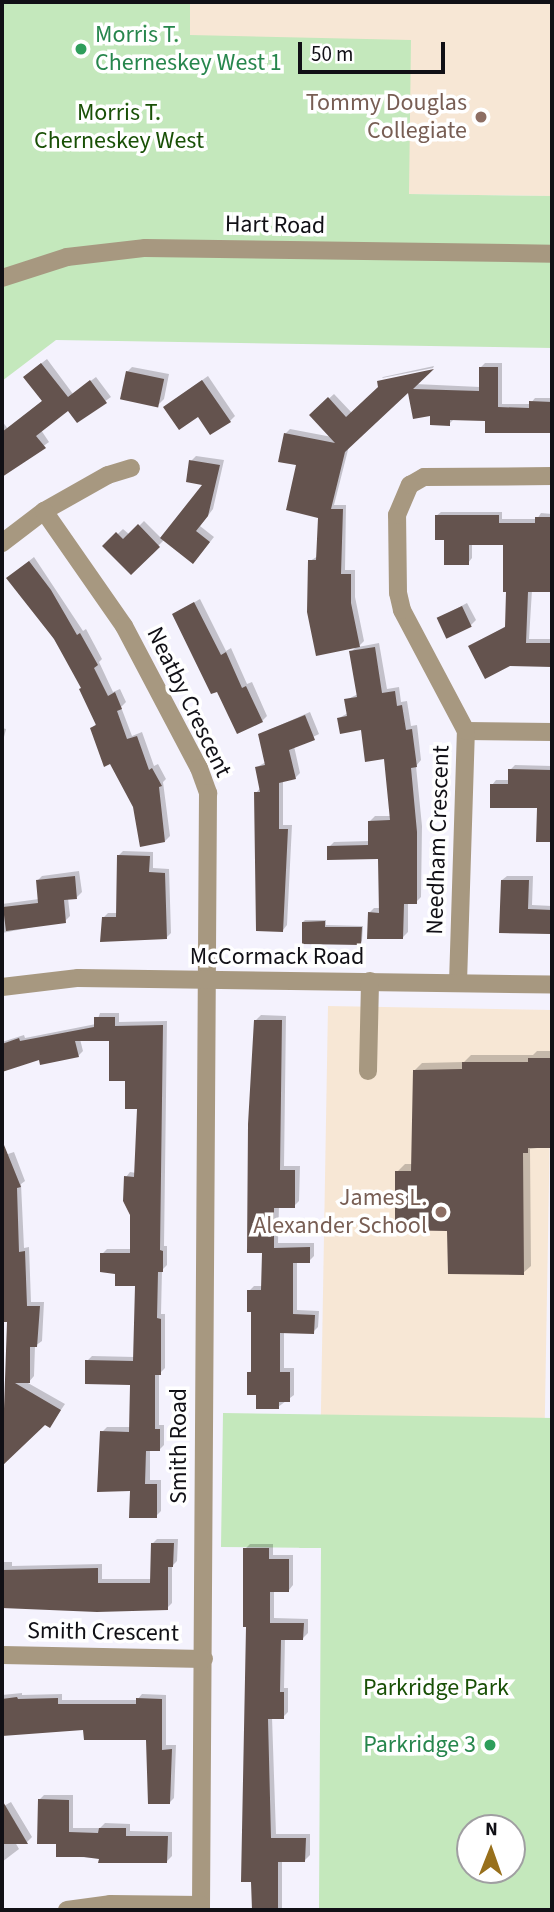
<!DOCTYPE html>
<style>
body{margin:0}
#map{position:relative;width:554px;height:1912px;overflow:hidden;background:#f4f2fd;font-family:"Source Sans 3",sans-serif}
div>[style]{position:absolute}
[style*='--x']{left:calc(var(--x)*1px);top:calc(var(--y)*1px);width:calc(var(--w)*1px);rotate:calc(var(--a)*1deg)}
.education>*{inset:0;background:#f7e7d5;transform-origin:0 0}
.green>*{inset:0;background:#c4e8bc}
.shadow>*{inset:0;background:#0003}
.building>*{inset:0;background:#64534e;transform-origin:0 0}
.minor>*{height:18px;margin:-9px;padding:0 9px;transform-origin:9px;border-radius:9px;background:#a79880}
.dots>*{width:19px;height:19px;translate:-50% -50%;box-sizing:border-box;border:4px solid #fff;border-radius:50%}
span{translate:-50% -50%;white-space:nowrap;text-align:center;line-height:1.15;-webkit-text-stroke:7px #fff;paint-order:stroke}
.leisure-label{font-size:24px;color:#27864d}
.left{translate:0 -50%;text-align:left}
.right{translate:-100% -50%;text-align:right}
.education-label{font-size:24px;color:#785e54}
.park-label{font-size:24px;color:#195006}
.street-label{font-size:24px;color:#111016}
.frame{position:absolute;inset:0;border:4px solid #111016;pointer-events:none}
.north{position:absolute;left:456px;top:1814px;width:70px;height:70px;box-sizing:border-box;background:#fff;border:2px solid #a09fa2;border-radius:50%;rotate:1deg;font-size:19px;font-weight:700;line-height:28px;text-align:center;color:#111016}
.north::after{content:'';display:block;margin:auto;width:24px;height:32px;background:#98701c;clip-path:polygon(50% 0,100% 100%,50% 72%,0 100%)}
.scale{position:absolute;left:298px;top:42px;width:147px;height:32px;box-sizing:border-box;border:4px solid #111016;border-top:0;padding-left:9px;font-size:21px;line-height:24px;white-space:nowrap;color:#111016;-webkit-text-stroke:5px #fff;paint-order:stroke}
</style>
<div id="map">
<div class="education">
<div style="clip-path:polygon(190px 2px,552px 2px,552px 196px,409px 194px,190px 35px)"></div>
<div style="left:328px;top:1006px;width:224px;height:409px;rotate:1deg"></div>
</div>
<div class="green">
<div style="clip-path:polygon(2px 2px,190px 2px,190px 35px,411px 40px,409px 194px,552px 196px,552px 348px,56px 340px,2px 381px)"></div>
<div style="clip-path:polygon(evenodd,223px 1413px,552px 1418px,552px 1910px,319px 1910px,321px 1548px,221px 1547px,223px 1413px,470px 1828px,512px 1828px,512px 1870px,470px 1870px,470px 1828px)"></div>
</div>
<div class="shadow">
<div style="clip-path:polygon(47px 359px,73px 394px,96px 377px,111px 397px,77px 421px,68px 409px,41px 430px,49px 442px,2px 476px,2px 421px,8px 429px,43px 400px,30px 372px)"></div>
<div style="clip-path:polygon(485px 363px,502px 363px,502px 404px,530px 404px,535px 398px,552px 398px,552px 433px,487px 431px,487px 420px,454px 419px,449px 424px,432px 413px,409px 390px,349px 446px,334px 505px,346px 505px,345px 570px,355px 570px,355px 597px,364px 641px,358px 647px,379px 643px,387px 689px,399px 687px,401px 702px,407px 701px,411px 726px,417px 725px,421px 760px,416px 766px,422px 826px,421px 897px,416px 902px,408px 902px,408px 932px,403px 937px,369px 913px,374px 908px,381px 908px,380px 857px,329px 847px,334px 842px,370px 841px,370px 821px,375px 816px,392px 816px,385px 757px,363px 728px,339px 718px,348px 713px,346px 700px,358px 694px,351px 652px,357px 646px,310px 561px,318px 556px,319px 516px,285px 434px,290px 429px,332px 437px,311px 415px,334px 394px,352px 413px,415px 384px,480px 387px,480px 368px)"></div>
<div style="clip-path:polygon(434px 366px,433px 368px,382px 378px,383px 377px)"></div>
<div style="clip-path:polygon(132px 367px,169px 374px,164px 399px,159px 404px,127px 372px)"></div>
<div style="clip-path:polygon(208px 376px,235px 416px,230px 421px,199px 415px,171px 402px)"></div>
<div style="clip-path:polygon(196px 456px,224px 460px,213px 509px,200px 526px,214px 537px,198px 557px,165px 539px,131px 573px,105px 546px,123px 529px,130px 535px,144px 521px,161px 538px,205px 483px,191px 461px)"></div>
<div style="clip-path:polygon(441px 512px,502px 512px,502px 519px,537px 519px,541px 513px,552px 514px,552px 590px,532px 590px,529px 639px,552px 639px,552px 665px,509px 664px,470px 647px,506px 626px,508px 590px,504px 543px,472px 543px,472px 558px,468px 563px,445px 538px,436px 516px)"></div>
<div style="clip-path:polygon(34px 557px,83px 631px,86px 629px,102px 659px,99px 662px,113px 692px,120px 689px,126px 702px,121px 707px,132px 736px,142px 732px,154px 766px,158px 764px,166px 779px,163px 782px,170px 836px,165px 841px,134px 807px,92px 728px,97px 723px,83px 687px,14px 573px)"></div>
<div style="clip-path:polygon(200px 599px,226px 651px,231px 648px,247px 684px,252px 682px,267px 716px,262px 721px,218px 689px,174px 614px)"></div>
<div style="clip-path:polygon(467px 603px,476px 620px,471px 625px,439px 618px)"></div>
<div style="clip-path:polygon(310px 712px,319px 734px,294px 746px,300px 773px,295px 778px,283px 780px,283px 825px,292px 825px,287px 925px,283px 930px,256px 793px,261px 787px,257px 767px,266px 762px,260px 734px)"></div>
<div style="clip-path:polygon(2px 728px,6px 729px,2px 745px)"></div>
<div style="clip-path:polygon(515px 765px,552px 766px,552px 841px,538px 840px,539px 807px,492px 785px,496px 780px,510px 780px,510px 770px)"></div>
<div style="clip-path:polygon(123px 851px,153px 852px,153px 868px,169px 869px,171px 933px,166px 938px,103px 918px,108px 913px,117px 913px,118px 856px)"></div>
<div style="clip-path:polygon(79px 871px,82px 892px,77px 897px,68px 898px,70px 916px,65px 921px,2px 933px,2px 904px,39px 899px,37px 881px,42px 876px)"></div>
<div style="clip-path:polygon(507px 876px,533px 876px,532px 905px,552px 906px,552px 934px,501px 931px,502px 880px)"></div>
<div style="clip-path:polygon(305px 920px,326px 920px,326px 925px,363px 926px,362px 941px,360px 943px,303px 922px)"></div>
<div style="clip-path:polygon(100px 1013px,119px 1013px,119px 1022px,167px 1021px,164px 1246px,167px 1246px,167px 1265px,162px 1270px,161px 1314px,165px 1314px,165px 1368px,159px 1374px,159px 1425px,164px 1425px,164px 1445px,159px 1450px,150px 1450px,150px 1480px,161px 1480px,161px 1511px,156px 1516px,132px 1489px,102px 1432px,107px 1427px,131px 1427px,132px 1383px,87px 1361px,92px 1356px,135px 1357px,137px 1285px,117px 1273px,102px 1254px,107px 1249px,132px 1249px,132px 1214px,126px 1177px,130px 1172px,136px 1173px,139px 1107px,111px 1039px,80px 1039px,83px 1051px,78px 1056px,41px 1058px,2px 1071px,2px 1042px,24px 1035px,25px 1038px,96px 1024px)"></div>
<div style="clip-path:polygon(261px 1015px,286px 1016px,284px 1166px,300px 1166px,299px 1201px,294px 1206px,279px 1206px,278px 1243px,314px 1243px,314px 1256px,309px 1261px,297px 1261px,297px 1310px,319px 1311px,318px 1327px,313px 1332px,284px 1331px,284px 1368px,294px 1368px,294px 1395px,278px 1407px,257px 1393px,249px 1373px,253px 1369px,252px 1310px,249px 1291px,254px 1286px,263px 1286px,256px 1020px)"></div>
<div style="clip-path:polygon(537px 1051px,552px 1051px,552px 1146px,530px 1149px,531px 1266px,523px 1273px,449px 1229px,397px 1172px,405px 1164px,413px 1164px,414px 1071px,422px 1063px,464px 1062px,471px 1055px,533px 1055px)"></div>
<div style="clip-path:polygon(14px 1152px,25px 1181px,21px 1184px,24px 1248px,29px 1247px,31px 1302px,44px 1302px,42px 1341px,35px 1346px,34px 1376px,28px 1383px,65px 1404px,50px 1426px,44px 1423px,2px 1463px,9px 1321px,2px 1320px,2px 1156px)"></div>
<div style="clip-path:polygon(157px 1539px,178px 1539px,177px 1561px,172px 1566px,172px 1603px,167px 1608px,2px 1607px,2px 1562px,12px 1562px,12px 1566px,102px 1564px,102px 1579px,152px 1579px,152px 1544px)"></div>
<div style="clip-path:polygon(250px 1544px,273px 1544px,273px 1555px,293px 1555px,293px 1585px,289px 1590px,274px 1590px,274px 1618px,308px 1619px,308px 1633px,303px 1638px,285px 1638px,284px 1688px,288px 1688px,288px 1712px,283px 1717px,272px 1717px,276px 1834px,310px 1834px,310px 1855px,305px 1860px,282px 1860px,282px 1910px,253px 1910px,245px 1549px)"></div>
<div style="clip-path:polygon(22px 1693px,22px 1695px,62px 1694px,62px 1700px,137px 1700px,142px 1694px,166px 1695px,166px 1745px,176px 1745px,174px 1798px,169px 1803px,147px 1738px,85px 1728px,2px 1734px,2px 1695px)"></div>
<div style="clip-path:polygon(44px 1795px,73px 1795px,73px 1828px,100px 1828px,105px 1823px,130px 1824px,130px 1831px,172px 1832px,172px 1856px,167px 1861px,57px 1856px,57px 1842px,39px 1800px)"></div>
<div style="clip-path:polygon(11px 1802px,32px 1837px,27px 1842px,15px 1842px,19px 1849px,2px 1862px,2px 1807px)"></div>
</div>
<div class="building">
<div style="clip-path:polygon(41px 363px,68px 397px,90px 380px,107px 403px,77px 423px,68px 411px,36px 436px,46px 448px,2px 477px,2px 432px,42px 401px,23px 377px)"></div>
<div style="clip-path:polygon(479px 367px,498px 367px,498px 407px,529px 408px,529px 401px,552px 402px,550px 433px,485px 433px,485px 421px,450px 420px,450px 426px,430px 425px,430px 416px,413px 419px,408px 393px,345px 452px,331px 509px,343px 509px,341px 574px,351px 574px,351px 603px,360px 647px,316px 656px,307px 612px,308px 560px,316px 560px,318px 518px,286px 510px,296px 465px,278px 462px,284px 433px,335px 443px,309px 415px,328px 397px,346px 417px,378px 387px,377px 381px,434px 369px,413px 389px,479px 391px)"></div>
<div style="left:126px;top:371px;width:39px;height:29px;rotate:12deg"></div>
<div style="clip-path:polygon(202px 380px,231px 422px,210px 435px,198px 417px,179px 430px,163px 407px)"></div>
<div style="clip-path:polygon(189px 460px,220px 465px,208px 516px,196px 531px,210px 542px,193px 564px,160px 538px,202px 485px,186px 482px)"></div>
<div style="clip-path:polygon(435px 515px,499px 515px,499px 523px,535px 523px,535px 517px,552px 517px,550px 592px,528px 592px,526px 643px,552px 643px,552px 667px,510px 666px,485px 679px,468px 646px,505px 627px,506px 592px,503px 592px,503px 545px,469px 545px,469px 565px,444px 565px,444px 540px,435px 540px)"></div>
<div style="clip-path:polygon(138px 524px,160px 547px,131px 575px,102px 546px,116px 532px,123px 539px)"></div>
<div style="clip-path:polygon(29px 561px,51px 590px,77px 635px,80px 633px,98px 665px,94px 668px,108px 696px,115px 692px,122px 709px,117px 711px,127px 739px,137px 736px,149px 770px,152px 768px,162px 786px,159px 787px,165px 842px,140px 847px,133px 807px,110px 764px,104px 767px,90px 728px,96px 725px,79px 689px,81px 688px,54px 639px,6px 578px)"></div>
<div style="clip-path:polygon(194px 602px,221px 655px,226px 652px,242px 688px,246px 686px,263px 722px,237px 734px,217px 692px,211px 694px,172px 614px)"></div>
<div style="left:462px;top:606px;width:23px;height:28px;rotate:65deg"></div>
<div style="clip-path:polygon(375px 647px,382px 693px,395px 691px,397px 706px,402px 705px,406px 730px,412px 729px,417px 767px,411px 768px,417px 832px,417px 904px,404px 904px,403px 939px,367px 939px,368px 912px,379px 913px,378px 859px,327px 860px,327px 846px,368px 845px,368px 821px,390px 820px,384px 759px,365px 762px,361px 730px,340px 734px,337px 718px,347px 716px,344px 699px,357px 697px,349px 651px)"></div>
<div style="clip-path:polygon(305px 715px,315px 740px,289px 750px,296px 779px,279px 783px,279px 829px,288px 829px,283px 932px,256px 931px,254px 792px,260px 792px,255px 767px,265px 765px,258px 734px)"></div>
<div style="clip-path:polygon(508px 769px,552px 770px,552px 842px,536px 842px,537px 808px,490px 808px,490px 784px,508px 784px)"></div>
<div style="clip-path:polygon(117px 855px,150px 856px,149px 872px,165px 873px,167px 939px,100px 942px,102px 917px,116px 917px)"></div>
<div style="clip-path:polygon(75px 876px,77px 899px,64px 900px,66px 923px,6px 931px,3px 907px,38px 903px,36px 880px)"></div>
<div style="clip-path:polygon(501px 880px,529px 880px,528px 909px,552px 910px,552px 934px,499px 933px)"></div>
<div style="clip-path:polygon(325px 921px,325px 927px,362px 927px,361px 945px,302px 944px,302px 922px)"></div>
<div style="clip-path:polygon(94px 1017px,115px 1017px,115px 1026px,163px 1025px,160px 1250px,163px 1251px,163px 1272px,158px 1272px,157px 1318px,161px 1319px,161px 1375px,155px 1375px,155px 1429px,160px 1429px,160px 1451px,146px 1451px,145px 1484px,157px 1484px,157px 1518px,129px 1518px,130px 1491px,97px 1492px,100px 1431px,129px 1432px,130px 1385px,85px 1384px,85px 1360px,133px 1361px,135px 1286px,115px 1286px,115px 1274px,100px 1272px,100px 1253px,130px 1253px,130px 1215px,123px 1201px,124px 1176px,134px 1177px,137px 1109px,125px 1109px,125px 1081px,109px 1081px,109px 1041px,75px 1041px,79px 1057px,40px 1065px,39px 1060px,2px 1072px,2px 1044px,19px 1038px,20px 1041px,94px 1027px)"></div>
<div style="clip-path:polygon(254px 1020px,282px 1020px,280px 1170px,295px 1170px,295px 1208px,274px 1208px,274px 1248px,310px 1247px,310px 1263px,293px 1263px,293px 1314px,315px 1315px,314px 1334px,280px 1333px,280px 1372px,290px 1372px,290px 1402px,279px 1402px,279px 1409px,256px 1409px,256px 1395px,247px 1395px,247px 1372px,251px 1372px,251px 1312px,247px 1312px,247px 1290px,261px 1290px,262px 1253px,247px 1253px,248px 1124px)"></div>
<div style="clip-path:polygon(528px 1058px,552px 1058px,552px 1148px,528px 1148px,528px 1153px,523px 1153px,524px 1275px,448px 1274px,447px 1231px,395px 1230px,395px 1171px,411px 1171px,413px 1070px,462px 1069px,462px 1062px,528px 1062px)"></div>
<div style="clip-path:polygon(2px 1140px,21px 1187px,17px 1188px,19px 1252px,25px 1251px,27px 1306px,40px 1306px,37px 1347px,30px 1347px,30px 1383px,15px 1383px,61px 1410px,50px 1428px,45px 1425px,2px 1466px,7px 1322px,2px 1322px)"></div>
<div style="clip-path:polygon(151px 1543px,174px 1543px,173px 1567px,168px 1567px,168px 1610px,97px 1612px,2px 1608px,2px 1570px,98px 1568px,98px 1583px,150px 1583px)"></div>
<div style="clip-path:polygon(243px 1548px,269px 1548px,269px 1559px,289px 1559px,289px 1592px,270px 1592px,270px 1623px,304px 1623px,303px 1640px,281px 1640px,280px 1692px,284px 1692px,284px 1719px,268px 1719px,271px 1838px,306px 1838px,305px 1862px,278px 1862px,278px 1910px,252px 1910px,251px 1882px,241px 1882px,246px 1627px,243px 1627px)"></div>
<div style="clip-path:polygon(17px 1697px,18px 1699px,58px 1698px,58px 1704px,136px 1704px,136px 1698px,162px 1699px,162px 1750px,172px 1749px,170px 1804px,148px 1804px,146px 1740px,84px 1740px,83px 1730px,2px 1736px,2px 1699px)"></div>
<div style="clip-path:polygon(38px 1799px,69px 1800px,69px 1832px,98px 1833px,99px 1828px,126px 1828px,126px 1836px,168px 1836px,167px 1863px,98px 1863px,99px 1859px,84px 1857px,56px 1857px,56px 1844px,37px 1844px)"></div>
<div style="clip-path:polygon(2px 1800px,28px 1844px,2px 1844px)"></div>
</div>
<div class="minor">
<div style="--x:2;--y:278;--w:68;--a:-17.9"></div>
<div style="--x:67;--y:257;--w:79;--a:-6.6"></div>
<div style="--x:145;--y:248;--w:407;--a:0.8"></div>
<div style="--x:44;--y:511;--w:73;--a:-29.4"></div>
<div style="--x:108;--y:475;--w:24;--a:-17"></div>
<div style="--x:2;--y:543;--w:53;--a:-37.3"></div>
<div style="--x:44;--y:511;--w:140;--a:55.2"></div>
<div style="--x:124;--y:626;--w:161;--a:62.2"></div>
<div style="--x:199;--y:768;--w:27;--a:70"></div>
<div style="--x:208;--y:793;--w:1117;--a:90.36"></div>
<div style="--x:466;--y:731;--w:86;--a:0.7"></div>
<div style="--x:458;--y:983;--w:252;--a:-88.2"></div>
<div style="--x:466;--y:731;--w:137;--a:-117.9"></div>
<div style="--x:402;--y:610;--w:17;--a:-103"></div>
<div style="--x:398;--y:593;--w:78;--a:-90.7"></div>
<div style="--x:397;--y:515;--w:33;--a:-67"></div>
<div style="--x:410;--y:485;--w:16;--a:-30"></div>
<div style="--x:424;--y:477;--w:128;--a:-0.4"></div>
<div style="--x:2;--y:987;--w:77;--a:-6.8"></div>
<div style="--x:78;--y:978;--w:474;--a:0.8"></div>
<div style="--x:368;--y:1071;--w:90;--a:-88.7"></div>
<div style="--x:2;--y:1655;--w:202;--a:1.1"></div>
<div style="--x:67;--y:1910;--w:43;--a:-7.9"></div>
<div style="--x:110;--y:1904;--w:91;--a:0.6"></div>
</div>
<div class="dots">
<div style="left:81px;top:49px;background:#2e9e5b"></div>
<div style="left:481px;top:117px;background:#8d6e63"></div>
<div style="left:441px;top:1212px;background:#8d6e63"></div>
<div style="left:490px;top:1745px;background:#2e9e5b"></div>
</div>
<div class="leisure-label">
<span class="left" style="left:95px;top:49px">Morris T.<br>Cherneskey West 1</span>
<span class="right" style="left:476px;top:1745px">Parkridge 3</span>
</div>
<div class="education-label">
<span class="right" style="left:467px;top:117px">Tommy Douglas<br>Collegiate</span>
<span class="right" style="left:427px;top:1212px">James L.<br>Alexander School</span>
</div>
<div class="park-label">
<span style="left:119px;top:127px">Morris T.<br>Cherneskey West</span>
<span style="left:436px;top:1688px">Parkridge Park</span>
</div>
<div class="street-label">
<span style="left:275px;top:225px;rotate:1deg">Hart Road</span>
<span style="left:189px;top:702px;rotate:64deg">Neatby Crescent</span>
<span style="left:438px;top:840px;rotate:-88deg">Needham Crescent</span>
<span style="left:277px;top:957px">McCormack Road</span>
<span style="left:179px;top:1446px;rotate:-90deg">Smith Road</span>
<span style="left:103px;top:1632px;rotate:1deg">Smith Crescent</span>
</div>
<div class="frame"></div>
<div class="north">N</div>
<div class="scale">50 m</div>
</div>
